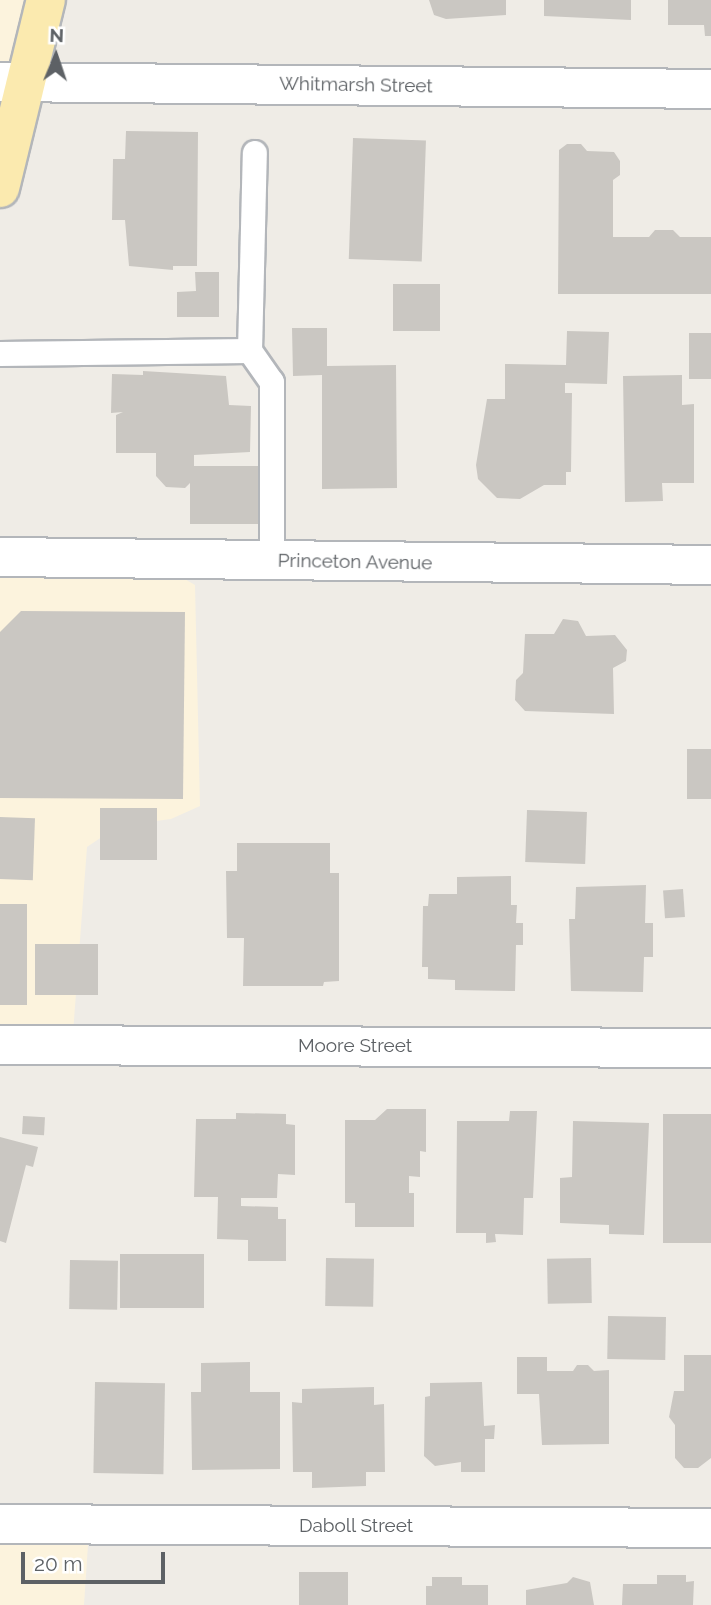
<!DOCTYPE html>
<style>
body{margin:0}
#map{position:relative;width:711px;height:1605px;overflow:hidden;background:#efece6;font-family:Raleway,sans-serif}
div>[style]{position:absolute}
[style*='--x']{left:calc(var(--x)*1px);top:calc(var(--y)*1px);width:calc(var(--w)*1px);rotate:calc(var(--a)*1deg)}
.commercial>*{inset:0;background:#fcf3dd}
.building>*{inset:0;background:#cac7c2;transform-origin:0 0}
.roads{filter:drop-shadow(2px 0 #b3b6ba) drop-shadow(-2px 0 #b3b6ba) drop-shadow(0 2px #b3b6ba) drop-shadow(0 -2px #b3b6ba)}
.service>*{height:24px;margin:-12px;padding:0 12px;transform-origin:12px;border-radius:12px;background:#fff}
.minor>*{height:38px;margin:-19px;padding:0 19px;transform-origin:19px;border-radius:19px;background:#fff}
.primary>*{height:38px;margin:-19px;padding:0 19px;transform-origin:19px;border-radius:19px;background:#fbeaaf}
span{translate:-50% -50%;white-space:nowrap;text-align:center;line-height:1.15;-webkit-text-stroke:7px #fff;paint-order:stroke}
.street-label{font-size:19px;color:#5d6165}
.north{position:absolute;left:21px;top:21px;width:70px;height:70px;-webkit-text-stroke:5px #fff;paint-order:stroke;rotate:2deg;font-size:19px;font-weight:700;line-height:28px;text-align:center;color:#5d6165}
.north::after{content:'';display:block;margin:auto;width:24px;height:32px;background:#5d6165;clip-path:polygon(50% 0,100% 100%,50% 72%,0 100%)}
.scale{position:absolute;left:21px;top:1552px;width:144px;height:32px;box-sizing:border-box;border:4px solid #5d6165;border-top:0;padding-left:9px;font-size:21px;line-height:24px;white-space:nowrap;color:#5d6165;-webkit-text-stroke:5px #fff;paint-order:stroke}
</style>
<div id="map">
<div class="commercial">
<div style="clip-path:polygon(0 0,62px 0,0 91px)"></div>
<div style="clip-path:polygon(0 577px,183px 578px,195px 585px,200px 806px,171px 819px,118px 826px,87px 847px,71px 1060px,0 1060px)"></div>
<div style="clip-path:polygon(0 1537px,78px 1538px,88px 1545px,84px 1605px,0 1605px)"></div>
</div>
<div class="building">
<div style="clip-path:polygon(429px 0,506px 0,506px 15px,446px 19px,434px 15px)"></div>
<div style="clip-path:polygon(544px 0,631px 0,631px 20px,544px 16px)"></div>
<div style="clip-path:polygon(668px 0,711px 0,711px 36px,705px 36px,704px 25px,668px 25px)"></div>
<div style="clip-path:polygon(126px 131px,198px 132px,197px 266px,173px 266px,173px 270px,129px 266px,125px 220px,112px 220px,113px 159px,125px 159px)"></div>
<div style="left:353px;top:138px;width:73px;height:121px;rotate:2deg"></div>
<div style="clip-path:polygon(567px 144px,581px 144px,587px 151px,614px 152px,620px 161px,620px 175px,613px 180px,613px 237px,649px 237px,655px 230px,673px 230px,680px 237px,711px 237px,711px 294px,558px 294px,559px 150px)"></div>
<div style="clip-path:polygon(195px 272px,219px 272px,219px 317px,177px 317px,177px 292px,196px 291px)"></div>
<div style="left:440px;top:284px;width:47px;height:47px;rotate:90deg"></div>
<div style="clip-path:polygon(292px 328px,327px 328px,327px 366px,396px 365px,397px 488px,322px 489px,322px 375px,293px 376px)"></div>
<div style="clip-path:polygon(567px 331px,609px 332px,607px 384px,565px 383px,565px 393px,572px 393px,571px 472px,566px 472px,566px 485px,544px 485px,520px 499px,497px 498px,478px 479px,476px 465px,487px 399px,505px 399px,505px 364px,566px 365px)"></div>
<div style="left:689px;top:333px;width:22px;height:46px"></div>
<div style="clip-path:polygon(143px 371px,226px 376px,229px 405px,251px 406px,250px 452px,194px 455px,194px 466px,261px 466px,262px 524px,190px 524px,190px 483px,185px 488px,166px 487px,156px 476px,156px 453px,116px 453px,116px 415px,123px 412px,111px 413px,112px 374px,143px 375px)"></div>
<div style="clip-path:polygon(682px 375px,682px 405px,694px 404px,694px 483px,662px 483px,663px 501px,625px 502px,623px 376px)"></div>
<div style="clip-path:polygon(21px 611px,185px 612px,183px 799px,0 798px,0 632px)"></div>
<div style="clip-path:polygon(563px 619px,578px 621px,586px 636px,615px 635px,627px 650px,626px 661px,613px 668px,614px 714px,525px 711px,515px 700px,516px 680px,523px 673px,525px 634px,554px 634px)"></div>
<div style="left:687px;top:749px;width:24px;height:50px"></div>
<div style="left:100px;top:808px;width:57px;height:52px"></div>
<div style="left:527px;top:810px;width:60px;height:52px;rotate:2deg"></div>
<div style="left:0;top:817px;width:35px;height:62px;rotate:2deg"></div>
<div style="clip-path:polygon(237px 843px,330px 843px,330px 873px,339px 873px,339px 981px,324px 982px,323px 986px,243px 986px,244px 938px,227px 938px,226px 871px,237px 871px)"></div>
<div style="clip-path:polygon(511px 876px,511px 905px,517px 905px,516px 923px,523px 923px,523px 945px,516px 945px,515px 991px,455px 990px,455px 980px,428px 979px,428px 967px,422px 967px,423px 906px,428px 906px,429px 894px,457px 894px,457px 877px)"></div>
<div style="clip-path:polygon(646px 885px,645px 923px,653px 923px,653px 957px,644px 957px,643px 992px,571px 991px,569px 919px,575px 919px,576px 887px)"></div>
<div style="left:683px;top:889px;width:28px;height:20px;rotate:86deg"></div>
<div style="left:0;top:904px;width:27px;height:101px"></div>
<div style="left:35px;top:944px;width:63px;height:51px"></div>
<div style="clip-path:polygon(387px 1109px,426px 1109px,426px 1152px,420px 1151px,420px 1177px,409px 1176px,409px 1193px,414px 1193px,414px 1227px,355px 1227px,355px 1203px,345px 1203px,345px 1120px,375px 1120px)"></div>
<div style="clip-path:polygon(510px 1111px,537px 1111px,533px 1198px,524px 1198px,523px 1235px,495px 1234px,496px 1242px,486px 1243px,486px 1233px,456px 1233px,457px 1121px,509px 1121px)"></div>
<div style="clip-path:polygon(236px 1113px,286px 1114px,286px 1124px,295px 1125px,295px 1175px,278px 1174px,277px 1198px,241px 1198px,241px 1206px,278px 1207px,278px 1219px,286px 1219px,286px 1261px,248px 1261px,248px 1240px,217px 1239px,218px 1197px,194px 1197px,196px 1119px,236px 1119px)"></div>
<div style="left:663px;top:1114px;width:48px;height:129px"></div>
<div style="left:23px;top:1116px;width:22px;height:18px;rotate:3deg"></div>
<div style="clip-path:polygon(573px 1121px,649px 1123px,644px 1235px,609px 1234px,609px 1225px,560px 1223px,560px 1178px,572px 1177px)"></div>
<div style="clip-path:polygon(0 1137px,38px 1147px,33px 1167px,26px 1165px,6px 1243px,0 1241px)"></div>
<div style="left:120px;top:1254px;width:84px;height:54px"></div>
<div style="left:326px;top:1258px;width:48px;height:48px;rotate:1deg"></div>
<div style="left:591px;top:1258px;width:45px;height:44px;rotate:89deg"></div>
<div style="left:70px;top:1260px;width:48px;height:49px;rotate:1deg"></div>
<div style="left:608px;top:1316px;width:58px;height:43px;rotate:1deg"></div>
<div style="clip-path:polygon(684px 1355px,711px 1355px,711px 1458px,698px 1468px,684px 1468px,675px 1458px,675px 1425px,669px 1417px,674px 1391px,684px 1391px)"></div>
<div style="clip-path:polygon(517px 1357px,547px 1357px,547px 1371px,573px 1371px,577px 1365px,588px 1365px,594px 1371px,609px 1370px,609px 1444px,542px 1445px,539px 1394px,517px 1394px)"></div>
<div style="clip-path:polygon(250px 1362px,250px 1392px,280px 1392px,280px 1469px,192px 1470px,191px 1392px,201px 1392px,201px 1363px)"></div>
<div style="left:95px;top:1382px;width:70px;height:91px;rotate:1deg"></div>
<div style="clip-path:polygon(482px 1382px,484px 1426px,495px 1425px,494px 1439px,485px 1439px,485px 1472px,461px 1472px,461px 1462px,435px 1466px,424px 1456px,425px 1397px,430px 1396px,430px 1383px)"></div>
<div style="clip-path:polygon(374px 1387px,374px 1405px,384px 1404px,385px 1472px,366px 1472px,366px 1486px,312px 1488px,312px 1472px,293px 1472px,292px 1402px,302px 1403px,302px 1389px)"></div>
<div style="left:299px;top:1572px;width:49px;height:33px"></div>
<div style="clip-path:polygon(657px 1575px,686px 1575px,686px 1582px,694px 1581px,693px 1605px,622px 1605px,623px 1584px,657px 1584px)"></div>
<div style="clip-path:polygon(432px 1577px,462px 1577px,462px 1585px,488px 1585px,488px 1605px,426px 1605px,426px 1586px,432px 1586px)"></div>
<div style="clip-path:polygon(573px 1577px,590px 1582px,594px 1605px,526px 1605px,526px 1590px,567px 1583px)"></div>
</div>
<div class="roads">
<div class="service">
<div style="--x:250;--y:351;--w:198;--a:-88.6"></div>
<div style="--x:0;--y:354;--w:250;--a:-0.7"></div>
<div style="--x:250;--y:351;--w:38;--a:55"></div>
<div style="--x:272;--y:382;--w:179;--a:90"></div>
</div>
<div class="minor">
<div style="--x:0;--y:82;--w:711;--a:0.56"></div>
<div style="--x:0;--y:557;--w:711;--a:0.64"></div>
<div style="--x:0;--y:1045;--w:711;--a:0.24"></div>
<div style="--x:0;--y:1524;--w:711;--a:0.32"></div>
</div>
<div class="primary">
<div style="--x:0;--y:188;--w:194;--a:-76.3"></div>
</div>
</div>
<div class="street-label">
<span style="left:356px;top:85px;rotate:1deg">Whitmarsh Street</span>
<span style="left:355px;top:562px;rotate:1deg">Princeton Avenue</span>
<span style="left:355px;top:1046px">Moore Street</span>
<span style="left:356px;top:1526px">Daboll Street</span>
</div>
<div class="north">N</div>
<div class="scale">20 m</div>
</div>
